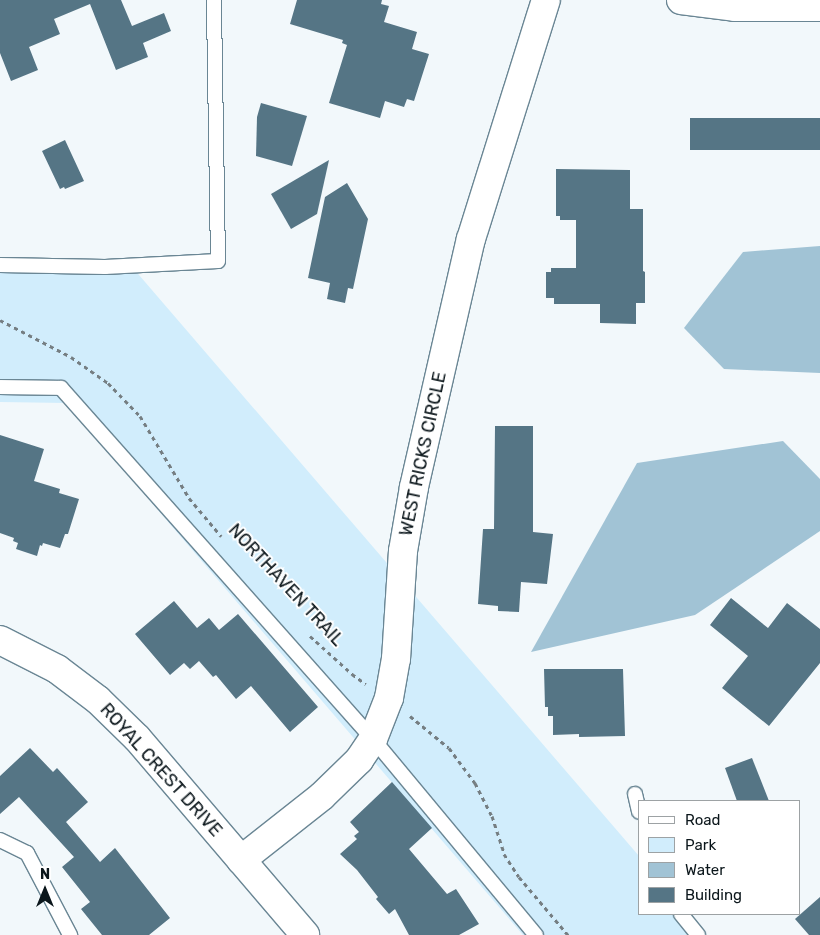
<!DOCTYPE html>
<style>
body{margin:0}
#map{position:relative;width:820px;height:935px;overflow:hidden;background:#f2f8fb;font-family:Rubik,sans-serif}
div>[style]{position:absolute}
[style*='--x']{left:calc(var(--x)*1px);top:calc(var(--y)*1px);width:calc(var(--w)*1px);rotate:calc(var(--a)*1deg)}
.green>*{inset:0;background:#d1edfc}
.water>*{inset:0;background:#a1c3d5}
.building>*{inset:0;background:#557585;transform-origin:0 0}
.path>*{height:3px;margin-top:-1.5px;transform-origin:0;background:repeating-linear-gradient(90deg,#757e82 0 4px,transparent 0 8px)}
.roads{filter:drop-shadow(1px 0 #6a8694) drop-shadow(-1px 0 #6a8694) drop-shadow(0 1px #6a8694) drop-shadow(0 -1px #6a8694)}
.lane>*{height:14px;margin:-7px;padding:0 7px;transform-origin:7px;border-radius:7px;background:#fff}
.street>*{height:28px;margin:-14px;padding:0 14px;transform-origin:14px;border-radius:14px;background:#fff}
.secondary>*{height:28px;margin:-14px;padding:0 14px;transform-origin:14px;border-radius:14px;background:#fff}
span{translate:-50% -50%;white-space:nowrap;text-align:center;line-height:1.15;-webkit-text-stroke:4px #fff;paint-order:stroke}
.street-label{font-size:18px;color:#0b161b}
.legend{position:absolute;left:638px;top:800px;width:162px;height:115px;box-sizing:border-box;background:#fff;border:1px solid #9da2a4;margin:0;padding:6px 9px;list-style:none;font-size:15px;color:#0b161b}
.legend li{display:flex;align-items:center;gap:10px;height:25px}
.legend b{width:25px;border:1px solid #9da2a4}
.north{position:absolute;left:20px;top:865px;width:50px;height:50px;-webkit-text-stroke:4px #fff;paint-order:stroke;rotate:0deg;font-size:14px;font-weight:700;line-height:20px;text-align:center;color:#0b161b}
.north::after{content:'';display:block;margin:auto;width:18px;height:22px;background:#0b161b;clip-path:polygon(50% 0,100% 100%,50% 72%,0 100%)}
</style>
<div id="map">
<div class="green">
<div style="clip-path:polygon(0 266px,133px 268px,639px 856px,639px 914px,688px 914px,706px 935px,523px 935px,66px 403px,0 402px)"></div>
</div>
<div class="water">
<div style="clip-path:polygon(820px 246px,820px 373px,724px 369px,684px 328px,743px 252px)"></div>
<div style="clip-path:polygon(783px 441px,820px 479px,820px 531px,695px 615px,531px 652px,637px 463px)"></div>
</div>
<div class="building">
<div style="clip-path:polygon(0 0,121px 0,132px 26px,164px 13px,171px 31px,143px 43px,148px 57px,116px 70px,90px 4px,54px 19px,60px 34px,29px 47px,38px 70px,11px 81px,0 53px)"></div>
<div style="clip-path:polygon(297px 0,382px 0,381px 4px,389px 6px,384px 22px,417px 32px,412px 49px,429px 54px,414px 101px,407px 99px,404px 107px,385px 101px,380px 118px,329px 103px,347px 45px,342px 43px,343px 40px,290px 24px)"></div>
<div style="clip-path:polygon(261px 103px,307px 116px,292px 166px,256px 156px,257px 117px)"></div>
<div style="left:820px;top:118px;width:32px;height:130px;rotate:90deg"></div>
<div style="clip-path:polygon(65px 140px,84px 181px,65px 189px,64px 187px,60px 189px,42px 151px)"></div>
<div style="clip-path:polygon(329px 160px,317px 214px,291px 229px,271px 194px)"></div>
<div style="clip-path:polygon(556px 169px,630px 170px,630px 209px,643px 209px,643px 271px,645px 272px,645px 303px,636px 303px,636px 324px,600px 323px,600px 304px,554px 304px,554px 298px,546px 298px,546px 272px,551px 272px,551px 268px,576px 268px,576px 220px,560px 220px,560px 216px,556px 216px)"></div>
<div style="clip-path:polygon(347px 183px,368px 219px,353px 289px,348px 288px,345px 303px,327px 299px,330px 283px,308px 278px,325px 197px)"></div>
<div style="clip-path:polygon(495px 426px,533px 426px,533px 532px,553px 534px,547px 584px,521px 582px,519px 612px,498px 611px,498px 606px,478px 604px,483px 529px,494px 529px)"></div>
<div style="clip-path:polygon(0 435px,44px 449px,34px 481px,60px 489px,59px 493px,79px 499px,68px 534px,65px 534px,60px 548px,43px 543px,42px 546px,40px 545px,37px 556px,16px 549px,18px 543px,13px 541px,14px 538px,0 533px)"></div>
<div style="clip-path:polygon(731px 598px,768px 628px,787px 603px,820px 629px,820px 663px,769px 726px,722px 688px,748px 656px,710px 625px)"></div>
<div style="clip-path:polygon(174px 601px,197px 628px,209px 618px,219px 630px,238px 614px,318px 707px,290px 732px,251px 686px,236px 699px,216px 675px,213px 677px,199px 661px,190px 669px,184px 663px,170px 675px,135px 634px)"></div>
<div style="clip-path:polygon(544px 669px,623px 669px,625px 736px,579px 737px,579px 734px,553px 735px,553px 716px,548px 716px,548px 707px,545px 707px)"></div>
<div style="clip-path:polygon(30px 748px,53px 772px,57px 768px,88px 802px,66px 822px,100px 862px,115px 848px,170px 918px,149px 935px,102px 935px,81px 909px,90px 902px,62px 867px,74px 857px,19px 797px,0 814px,0 776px)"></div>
<div style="clip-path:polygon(752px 758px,769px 801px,737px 801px,725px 768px)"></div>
<div style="clip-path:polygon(392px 782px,432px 828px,409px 849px,447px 894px,456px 889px,479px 924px,459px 935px,409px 935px,395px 909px,389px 914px,376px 899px,378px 897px,357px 870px,340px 854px,357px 839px,354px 836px,359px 832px,350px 822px)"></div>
<div style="clip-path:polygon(820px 897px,820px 935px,809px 935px,795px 919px)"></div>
</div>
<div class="path">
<div style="--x:0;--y:320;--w:80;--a:27.5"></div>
<div style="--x:71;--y:357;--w:45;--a:35.1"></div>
<div style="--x:108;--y:383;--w:46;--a:45.9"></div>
<div style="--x:140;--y:416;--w:96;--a:59.1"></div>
<div style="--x:189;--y:498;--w:50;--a:49.9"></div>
<div style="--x:310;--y:636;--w:57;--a:42.1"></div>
<div style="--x:352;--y:674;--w:17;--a:36"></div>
<div style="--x:410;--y:716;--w:50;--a:39.4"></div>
<div style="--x:449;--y:748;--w:44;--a:53.4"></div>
<div style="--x:475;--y:783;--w:37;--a:63"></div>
<div style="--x:492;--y:816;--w:40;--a:72"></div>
<div style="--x:504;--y:854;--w:27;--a:57"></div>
<div style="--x:519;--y:877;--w:76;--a:49.8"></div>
</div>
<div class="roads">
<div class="lane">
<div style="--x:0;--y:265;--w:105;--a:1.1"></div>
<div style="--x:105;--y:267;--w:113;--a:-3"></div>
<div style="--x:218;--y:261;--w:261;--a:-90.9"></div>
<div style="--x:0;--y:387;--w:61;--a:0.9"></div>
<div style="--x:61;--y:388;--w:470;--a:48.4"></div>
<div style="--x:373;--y:739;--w:255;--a:50.3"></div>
<div style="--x:635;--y:794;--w:18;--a:77"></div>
<div style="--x:0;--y:840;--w:30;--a:26"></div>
<div style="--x:27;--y:853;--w:93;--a:62.3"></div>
<div style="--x:681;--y:914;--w:27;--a:51"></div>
</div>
<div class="street">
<div style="--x:0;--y:640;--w:64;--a:27"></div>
<div style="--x:57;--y:669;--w:51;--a:37.1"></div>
<div style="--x:98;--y:700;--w:54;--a:44.3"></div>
<div style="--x:137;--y:738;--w:259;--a:49.5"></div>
<div style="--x:241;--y:860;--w:103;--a:-38.3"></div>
<div style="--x:322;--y:796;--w:52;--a:-44.2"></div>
<div style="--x:359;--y:760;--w:25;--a:-56"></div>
<div style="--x:373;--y:739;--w:44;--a:-68.7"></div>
<div style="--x:389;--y:698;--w:40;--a:-80"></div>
<div style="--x:396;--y:659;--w:108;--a:-86.3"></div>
<div style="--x:403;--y:551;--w:65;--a:-80.2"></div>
<div style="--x:414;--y:487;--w:254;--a:-77.1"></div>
<div style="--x:471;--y:239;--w:250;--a:-72.6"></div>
</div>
<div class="secondary">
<div style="--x:681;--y:0;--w:54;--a:7.4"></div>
<div style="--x:735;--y:7;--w:85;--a:0"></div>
</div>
</div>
<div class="street-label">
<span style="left:423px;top:454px;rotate:-78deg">WEST RICKS CIRCLE</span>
<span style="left:286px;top:585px;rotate:47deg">NORTHAVEN TRAIL</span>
<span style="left:161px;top:770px;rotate:48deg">ROYAL CREST DRIVE</span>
</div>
<ul class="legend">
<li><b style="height:6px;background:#fff"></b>Road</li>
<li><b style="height:14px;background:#d1edfc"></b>Park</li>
<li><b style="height:14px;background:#a1c3d5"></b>Water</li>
<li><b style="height:14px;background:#557585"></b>Building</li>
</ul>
<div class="north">N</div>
</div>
